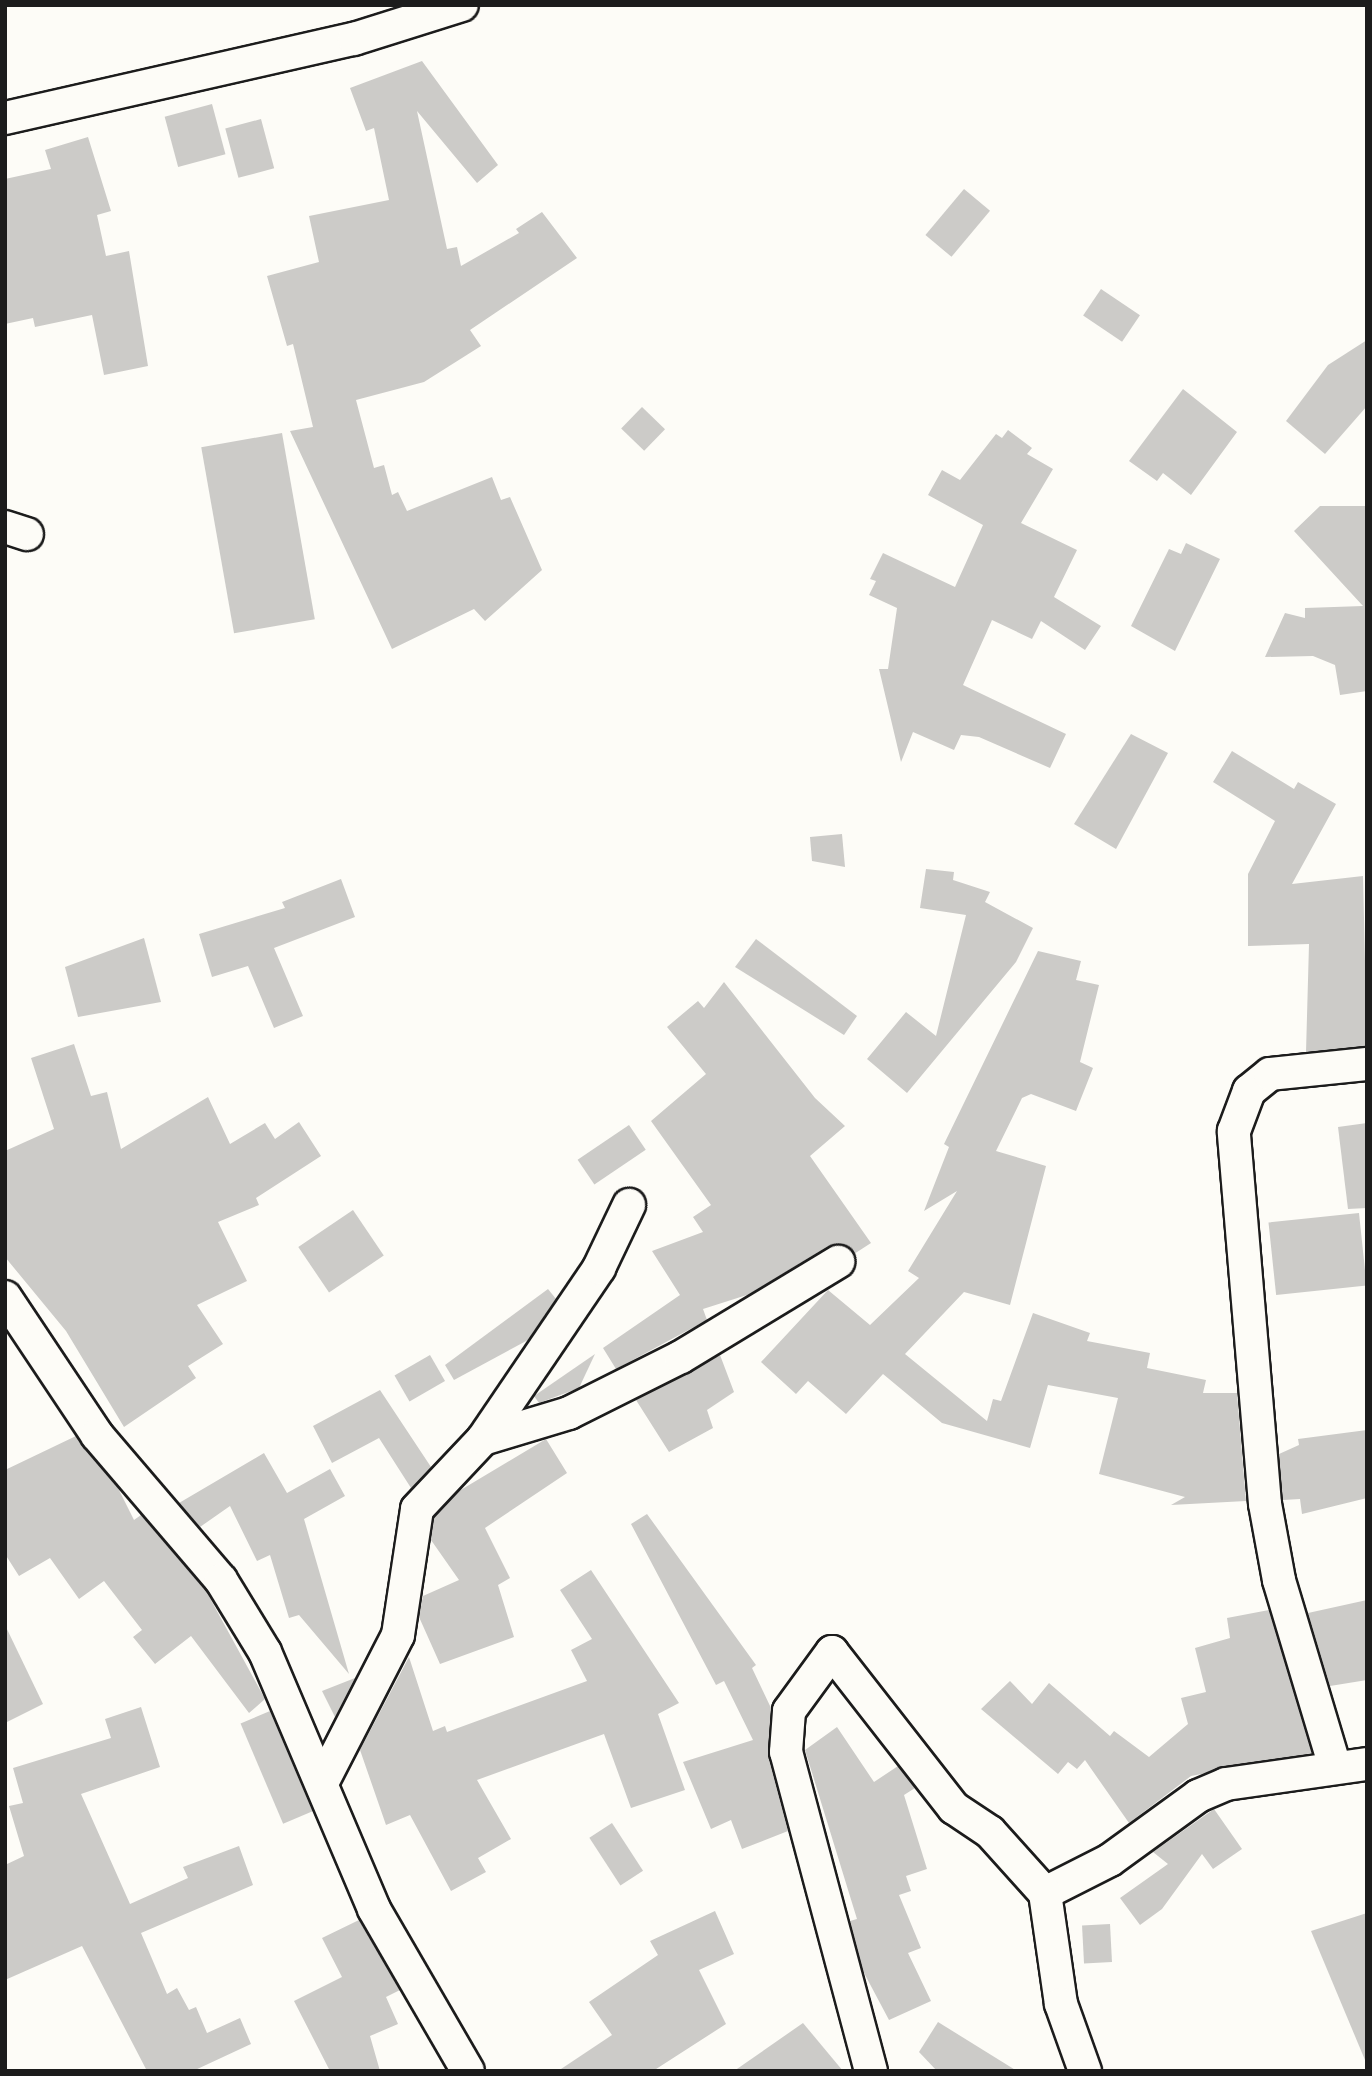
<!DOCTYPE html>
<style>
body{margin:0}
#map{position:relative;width:1372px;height:2076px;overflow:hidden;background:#fdfcf7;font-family:Mali,sans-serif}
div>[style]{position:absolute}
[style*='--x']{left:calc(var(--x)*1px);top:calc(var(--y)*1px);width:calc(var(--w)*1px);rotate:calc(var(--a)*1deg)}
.building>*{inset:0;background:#cccbc8;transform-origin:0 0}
.roads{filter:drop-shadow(2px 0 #1c1c1c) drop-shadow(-2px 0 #1c1c1c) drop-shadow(0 2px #1c1c1c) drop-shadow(0 -2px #1c1c1c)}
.minor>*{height:32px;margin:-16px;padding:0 16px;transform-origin:16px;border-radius:16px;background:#fdfcf7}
span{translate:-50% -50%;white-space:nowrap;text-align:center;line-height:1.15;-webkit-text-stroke:6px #fdfcf7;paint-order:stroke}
.frame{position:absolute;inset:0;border:7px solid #1c1c1c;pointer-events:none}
</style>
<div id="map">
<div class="building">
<div style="clip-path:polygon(422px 61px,498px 165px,477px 183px,417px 111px,447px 249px,457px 247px,461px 266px,519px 233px,516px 229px,542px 212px,577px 258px,470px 330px,481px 346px,424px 382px,356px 400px,374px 468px,384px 465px,392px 495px,398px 492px,407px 511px,492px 477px,501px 500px,510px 497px,542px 570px,485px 621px,474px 609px,392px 649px,290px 431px,313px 427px,293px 344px,287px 346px,267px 276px,319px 262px,309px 216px,389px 200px,374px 128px,366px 131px,350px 88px)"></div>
<div style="left:212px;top:104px;width:52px;height:49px;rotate:75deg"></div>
<div style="left:261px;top:119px;width:51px;height:37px;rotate:75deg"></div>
<div style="clip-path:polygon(88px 137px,111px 211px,97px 215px,106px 256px,129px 251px,148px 366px,104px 375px,92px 315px,35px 327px,33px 318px,5px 324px,5px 179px,51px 169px,45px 150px)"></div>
<div style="left:964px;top:189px;width:34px;height:60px;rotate:40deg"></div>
<div style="left:1101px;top:289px;width:47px;height:32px;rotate:34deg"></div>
<div style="clip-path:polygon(1367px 340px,1367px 406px,1325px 454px,1286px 421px,1328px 365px)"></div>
<div style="clip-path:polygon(1183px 389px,1237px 432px,1191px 495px,1163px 473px,1157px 481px,1129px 461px)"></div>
<div style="left:642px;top:407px;width:32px;height:30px;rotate:44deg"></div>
<div style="clip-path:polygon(1008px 430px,1032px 448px,1027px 454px,1053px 469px,1021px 523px,1077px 550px,1054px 597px,1101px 626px,1085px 650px,1041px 621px,1032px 639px,992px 620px,963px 685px,1066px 734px,1050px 768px,979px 737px,961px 735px,954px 750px,913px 732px,901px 762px,879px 669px,888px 669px,897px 608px,869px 595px,876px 581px,870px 579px,883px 553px,955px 587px,983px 525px,928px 495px,942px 470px,960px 480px,996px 434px,1002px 438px)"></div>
<div style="left:282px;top:433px;width:189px;height:82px;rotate:80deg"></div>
<div style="clip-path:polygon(1320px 506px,1367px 506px,1367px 691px,1340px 695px,1335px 665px,1313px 656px,1265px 657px,1285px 613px,1305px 618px,1305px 608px,1363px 606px,1294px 531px)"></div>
<div style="clip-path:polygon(1186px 543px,1220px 559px,1175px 651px,1131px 626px,1169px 549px,1181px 554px)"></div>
<div style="clip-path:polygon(1131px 734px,1168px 753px,1116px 849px,1074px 824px)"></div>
<div style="clip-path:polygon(1232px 751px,1294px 789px,1298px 782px,1336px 804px,1292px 884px,1363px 876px,1367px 1046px,1306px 1052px,1309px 944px,1248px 946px,1248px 874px,1275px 821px,1213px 782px)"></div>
<div style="clip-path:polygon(842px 834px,845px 867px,812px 861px,810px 837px)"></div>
<div style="clip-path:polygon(926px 869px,954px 872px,953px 880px,990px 892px,985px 902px,1033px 928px,1016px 962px,907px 1093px,867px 1059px,906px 1012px,936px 1036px,966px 915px,920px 908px)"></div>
<div style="clip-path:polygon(341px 879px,355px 917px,274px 948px,303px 1016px,274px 1028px,248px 966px,212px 977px,199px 934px,285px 908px,282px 902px)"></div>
<div style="clip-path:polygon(144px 938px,161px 1002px,78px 1017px,65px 967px)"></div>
<div style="clip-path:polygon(756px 939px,857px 1016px,844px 1035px,735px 967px)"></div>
<div style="clip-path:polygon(1038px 951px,1081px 961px,1076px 980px,1099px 985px,1080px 1062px,1093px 1068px,1076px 1111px,1031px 1094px,1022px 1098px,996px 1151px,1046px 1166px,1010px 1305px,964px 1292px,905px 1354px,987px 1421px,993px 1399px,1001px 1401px,1033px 1313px,1090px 1333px,1087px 1341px,1150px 1353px,1147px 1368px,1206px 1380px,1203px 1393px,1237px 1393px,1246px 1501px,1171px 1505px,1185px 1497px,1099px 1474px,1118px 1398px,1048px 1385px,1030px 1448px,942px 1423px,883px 1374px,846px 1414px,808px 1381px,796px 1394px,761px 1362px,828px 1290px,870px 1325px,919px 1278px,908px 1271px,957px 1191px,924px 1211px,949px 1147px,944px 1144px)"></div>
<div style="clip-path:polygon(724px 982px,815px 1098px,845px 1126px,810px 1156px,871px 1243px,854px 1254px,846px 1246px,828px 1246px,750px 1294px,703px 1309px,707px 1320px,616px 1369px,603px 1348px,680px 1295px,652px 1251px,703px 1232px,693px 1217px,711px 1205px,651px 1121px,706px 1074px,667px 1027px,698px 1001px,704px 1008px)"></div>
<div style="clip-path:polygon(74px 1044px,91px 1096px,107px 1092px,121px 1149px,208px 1097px,230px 1144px,265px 1123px,275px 1139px,299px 1122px,321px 1156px,256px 1198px,259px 1205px,218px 1222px,247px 1281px,197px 1305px,223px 1344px,188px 1366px,196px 1378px,124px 1427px,66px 1331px,5px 1257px,5px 1151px,54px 1129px,31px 1058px)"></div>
<div style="clip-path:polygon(1367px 1123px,1367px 1208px,1348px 1209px,1338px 1127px)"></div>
<div style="left:629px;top:1125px;width:30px;height:62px;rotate:56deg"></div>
<div style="left:353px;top:1210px;width:55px;height:66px;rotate:56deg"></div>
<div style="left:1359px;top:1213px;width:73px;height:91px;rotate:84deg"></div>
<div style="clip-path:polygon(548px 1289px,556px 1299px,528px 1340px,454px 1380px,445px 1365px)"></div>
<div style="clip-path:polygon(595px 1354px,579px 1388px,539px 1403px,534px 1396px)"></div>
<div style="left:430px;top:1355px;width:30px;height:41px;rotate:60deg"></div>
<div style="clip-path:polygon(720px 1355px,734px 1392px,707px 1410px,713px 1428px,669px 1452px,636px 1400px)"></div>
<div style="clip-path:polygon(380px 1390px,431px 1467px,411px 1488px,379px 1438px,332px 1463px,313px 1426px)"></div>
<div style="clip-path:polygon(1367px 1430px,1367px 1498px,1302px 1514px,1300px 1499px,1283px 1500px,1279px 1454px,1299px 1445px,1298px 1439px)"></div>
<div style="clip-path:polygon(76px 1436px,118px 1488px,134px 1520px,141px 1515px,206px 1591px,265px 1699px,249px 1713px,191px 1636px,155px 1664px,133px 1637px,142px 1630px,104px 1581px,79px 1599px,50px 1558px,19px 1576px,5px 1554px,5px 1470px)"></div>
<div style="clip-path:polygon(546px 1439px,567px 1473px,485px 1528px,510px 1578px,498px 1585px,514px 1637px,440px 1664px,419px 1617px,423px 1596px,459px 1580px,431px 1540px,434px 1517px,459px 1491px)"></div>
<div style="clip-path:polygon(264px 1453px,287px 1493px,330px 1469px,345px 1496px,304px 1519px,349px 1674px,299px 1615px,289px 1618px,270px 1555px,257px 1561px,230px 1506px,200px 1527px,179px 1503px)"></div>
<div style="clip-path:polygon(647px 1514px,756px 1665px,752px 1668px,771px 1708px,768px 1756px,788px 1831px,742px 1849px,731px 1820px,711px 1829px,683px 1762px,753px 1740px,724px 1681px,716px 1685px,631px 1524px)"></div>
<div style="clip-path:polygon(591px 1570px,679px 1703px,658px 1714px,685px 1790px,631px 1808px,604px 1734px,477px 1780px,511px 1839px,478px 1858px,486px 1872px,451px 1891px,410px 1815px,386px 1825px,360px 1750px,409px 1657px,433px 1731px,445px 1726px,447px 1732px,587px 1681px,571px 1650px,592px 1639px,560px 1590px)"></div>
<div style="clip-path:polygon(1367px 1600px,1367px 1680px,1330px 1686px,1308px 1613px)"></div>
<div style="clip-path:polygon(1269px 1610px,1312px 1753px,1191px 1776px,1129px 1823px,1085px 1760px,1077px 1769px,1068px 1762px,1058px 1774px,981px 1709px,1010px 1681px,1032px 1704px,1049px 1683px,1110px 1736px,1114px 1731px,1149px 1757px,1188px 1724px,1181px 1698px,1206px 1692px,1195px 1648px,1230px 1638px,1227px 1618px)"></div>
<div style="clip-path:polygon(5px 1625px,43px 1704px,5px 1723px)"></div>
<div style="clip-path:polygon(355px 1678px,335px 1717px,322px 1691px)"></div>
<div style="clip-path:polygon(141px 1707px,160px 1767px,81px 1794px,130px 1904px,188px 1878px,183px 1867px,239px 1846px,253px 1885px,141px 1933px,167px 1994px,177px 1988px,189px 2010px,196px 2007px,207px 2033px,240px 2018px,251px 2044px,193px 2071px,147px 2071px,82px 1946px,5px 1980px,5px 1865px,24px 1856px,9px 1806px,23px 1803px,13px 1768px,111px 1738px,105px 1719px)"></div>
<div style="left:270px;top:1711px;width:109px;height:32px;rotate:67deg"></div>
<div style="clip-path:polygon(837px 1727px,874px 1782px,898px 1766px,915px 1788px,904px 1795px,927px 1869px,906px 1876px,911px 1891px,899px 1895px,921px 1948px,908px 1953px,931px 2001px,889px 2020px,863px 1971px,850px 1921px,857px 1919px,805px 1750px)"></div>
<div style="clip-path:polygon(1214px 1809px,1242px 1849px,1213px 1869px,1202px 1854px,1162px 1909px,1140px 1925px,1120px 1898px,1168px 1864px,1153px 1852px)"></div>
<div style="left:612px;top:1823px;width:57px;height:27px;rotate:57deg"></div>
<div style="clip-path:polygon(715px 1911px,734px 1954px,699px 1970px,726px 2024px,653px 2071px,558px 2071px,612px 2035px,589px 2002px,658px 1955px,650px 1941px)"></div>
<div style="clip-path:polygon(1367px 1913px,1367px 2060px,1365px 2060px,1311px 1931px)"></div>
<div style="clip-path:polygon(359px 1920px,400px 1990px,386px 1997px,398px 2024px,370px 2036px,380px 2071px,330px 2071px,294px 2001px,342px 1977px,322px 1938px)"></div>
<div style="left:1110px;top:1924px;width:38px;height:28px;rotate:87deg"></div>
<div style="clip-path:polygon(938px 2022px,1017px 2071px,937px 2071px,919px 2052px)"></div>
<div style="clip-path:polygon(803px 2023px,843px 2071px,734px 2071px)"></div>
</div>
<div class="roads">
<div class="minor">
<div style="--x:5;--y:118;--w:358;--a:-12.8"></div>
<div style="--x:354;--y:39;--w:113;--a:-17.5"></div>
<div style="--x:5;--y:527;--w:23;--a:18"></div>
<div style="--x:5;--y:1297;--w:166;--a:56.3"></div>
<div style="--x:97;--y:1435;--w:191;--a:49.5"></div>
<div style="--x:221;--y:1580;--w:84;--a:58.6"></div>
<div style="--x:265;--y:1652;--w:279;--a:67"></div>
<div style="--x:374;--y:1909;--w:187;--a:59.9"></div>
<div style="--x:483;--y:1439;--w:90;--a:-16.8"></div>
<div style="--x:569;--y:1413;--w:125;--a:-26.6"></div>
<div style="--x:681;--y:1357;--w:184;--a:-31.2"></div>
<div style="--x:1335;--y:1767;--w:195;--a:-106.7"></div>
<div style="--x:1279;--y:1580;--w:77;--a:-100.4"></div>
<div style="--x:1265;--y:1504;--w:374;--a:-94.8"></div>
<div style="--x:1234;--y:1131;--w:43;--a:-69.4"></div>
<div style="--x:1249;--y:1091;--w:27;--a:-39"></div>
<div style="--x:1270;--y:1074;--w:98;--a:-5.9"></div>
<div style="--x:322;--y:1783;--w:166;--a:-62.8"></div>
<div style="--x:398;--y:1635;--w:127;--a:-81.4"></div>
<div style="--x:417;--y:1509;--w:96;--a:-46.7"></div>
<div style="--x:483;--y:1439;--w:207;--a:-55.8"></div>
<div style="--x:599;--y:1268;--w:70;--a:-64.5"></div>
<div style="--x:1045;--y:1893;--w:73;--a:-26.9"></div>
<div style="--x:1110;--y:1860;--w:109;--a:-36"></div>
<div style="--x:1198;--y:1796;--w:30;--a:-23"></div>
<div style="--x:1226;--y:1784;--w:142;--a:-8.1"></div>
<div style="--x:871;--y:2071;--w:330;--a:-104.9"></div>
<div style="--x:786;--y:1752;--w:41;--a:-85.8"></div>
<div style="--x:789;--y:1711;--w:73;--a:-53.9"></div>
<div style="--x:832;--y:1652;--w:198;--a:52"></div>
<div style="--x:954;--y:1808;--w:43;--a:33.7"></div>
<div style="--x:990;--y:1832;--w:82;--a:48"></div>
<div style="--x:1045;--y:1893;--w:112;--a:81.8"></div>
<div style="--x:1061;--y:2004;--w:71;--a:70.3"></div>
</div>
</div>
<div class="frame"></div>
</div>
